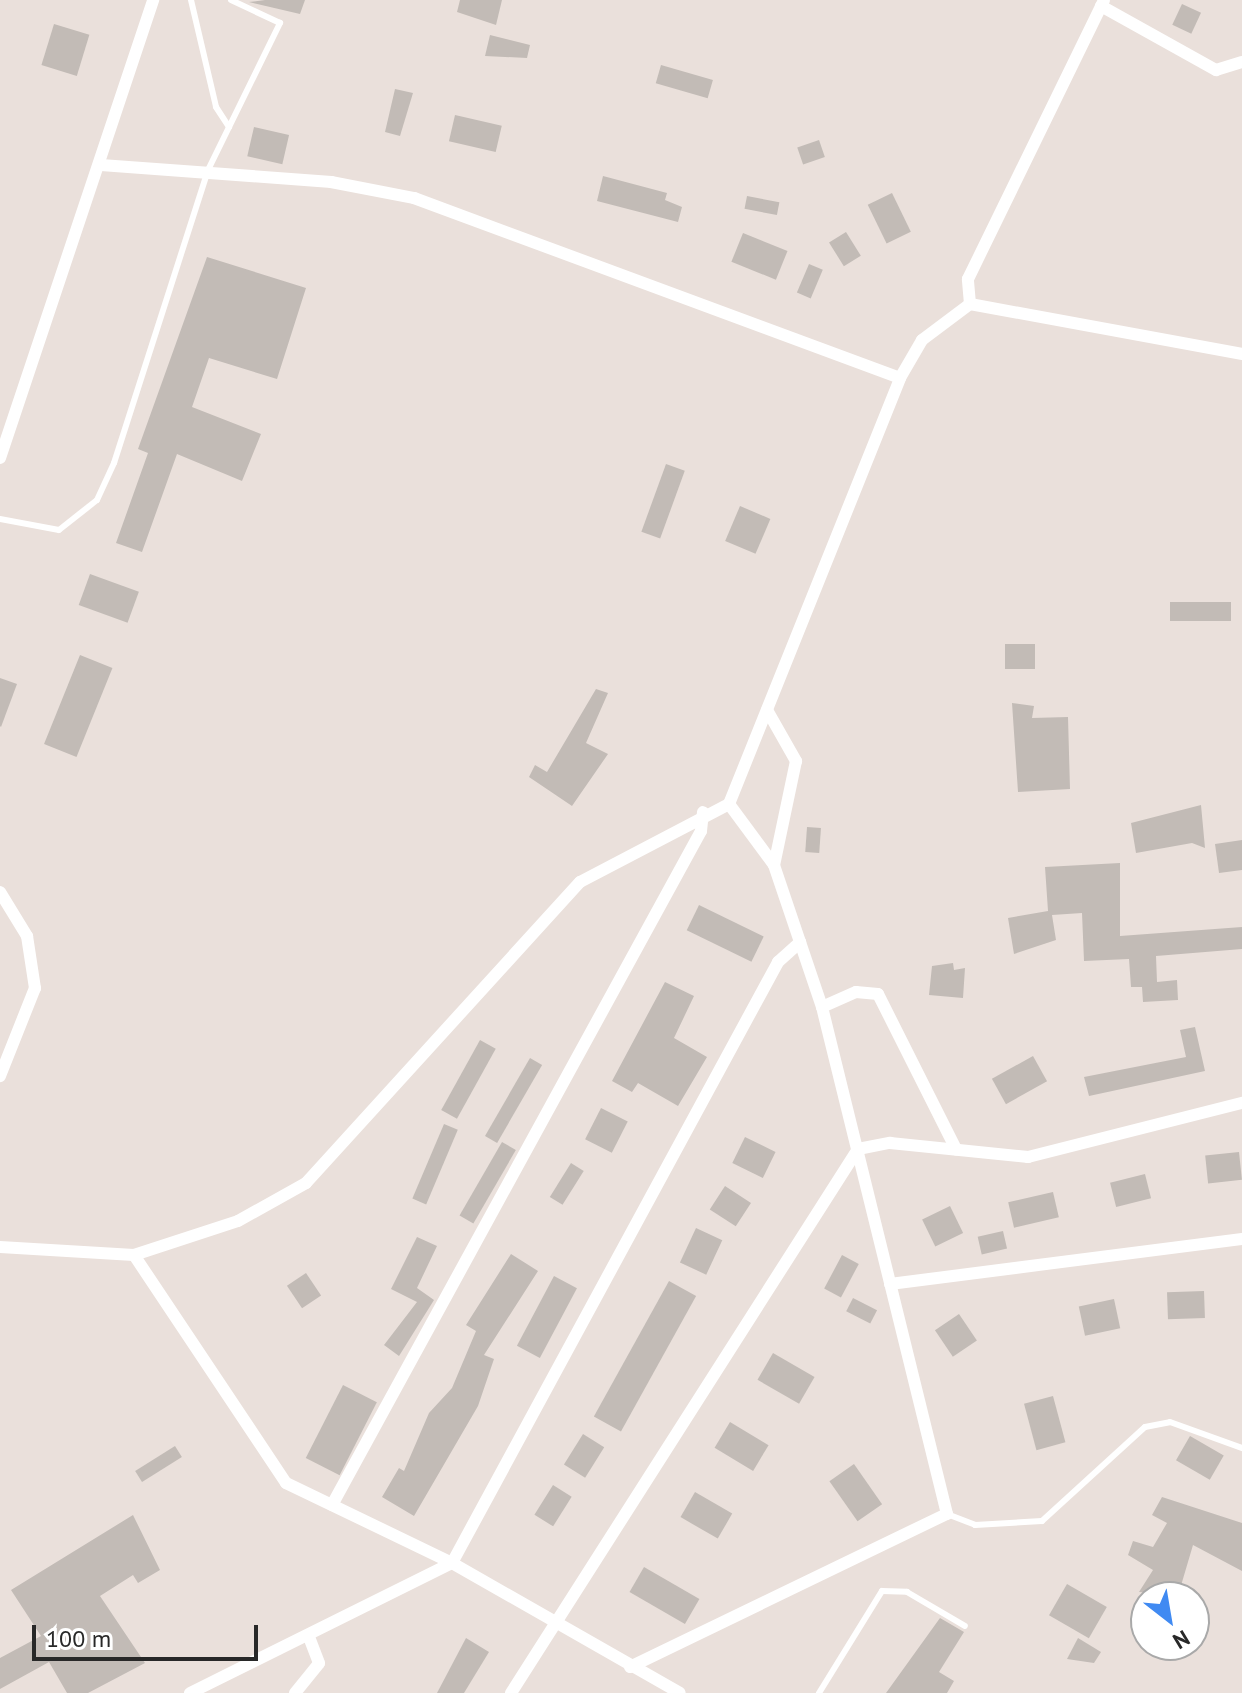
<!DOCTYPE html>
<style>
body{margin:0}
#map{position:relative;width:1242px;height:1693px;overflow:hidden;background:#eae0db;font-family:"PT Sans",sans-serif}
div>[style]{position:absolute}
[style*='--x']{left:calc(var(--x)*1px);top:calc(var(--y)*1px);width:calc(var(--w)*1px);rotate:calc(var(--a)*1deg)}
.building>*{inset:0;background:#c2bbb6;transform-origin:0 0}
.lane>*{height:6px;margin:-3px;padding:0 3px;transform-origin:3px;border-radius:3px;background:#fff}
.street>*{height:12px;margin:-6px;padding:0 6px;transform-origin:6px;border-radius:6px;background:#fff}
span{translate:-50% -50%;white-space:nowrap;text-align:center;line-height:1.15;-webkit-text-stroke:6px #fff;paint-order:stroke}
.north{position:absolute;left:1130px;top:1581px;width:80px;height:80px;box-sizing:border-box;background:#fff;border:2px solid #a9a9a9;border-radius:50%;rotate:149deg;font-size:22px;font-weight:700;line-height:32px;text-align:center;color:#282828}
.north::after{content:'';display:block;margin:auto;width:28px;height:36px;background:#408af2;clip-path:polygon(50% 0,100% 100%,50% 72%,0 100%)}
.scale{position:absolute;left:32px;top:1625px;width:226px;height:36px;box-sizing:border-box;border:4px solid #282828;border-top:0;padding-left:10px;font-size:24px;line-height:28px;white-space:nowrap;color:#282828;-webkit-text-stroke:6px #fff;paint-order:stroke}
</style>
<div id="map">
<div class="building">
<div style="clip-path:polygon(265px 0,305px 0,300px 14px,249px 2px)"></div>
<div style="clip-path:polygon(460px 0,502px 0,496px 25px,457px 12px)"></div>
<div style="left:1182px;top:4px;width:21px;height:23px;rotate:25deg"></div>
<div style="left:54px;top:24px;width:37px;height:43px;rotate:17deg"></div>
<div style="clip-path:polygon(490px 35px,530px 45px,527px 58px,485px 56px)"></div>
<div style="left:661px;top:65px;width:54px;height:19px;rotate:16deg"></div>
<div style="clip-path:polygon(395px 89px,413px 93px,400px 136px,385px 132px)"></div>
<div style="left:455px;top:115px;width:48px;height:27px;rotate:13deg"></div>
<div style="left:254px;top:127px;width:36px;height:30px;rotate:13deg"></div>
<div style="left:819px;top:140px;width:18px;height:23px;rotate:71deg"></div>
<div style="clip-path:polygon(603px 176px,667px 193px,665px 200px,682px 207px,678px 222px,597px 201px)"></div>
<div style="left:892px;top:193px;width:43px;height:27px;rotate:64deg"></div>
<div style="left:747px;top:196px;width:33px;height:13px;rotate:11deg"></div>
<div style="left:846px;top:232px;width:28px;height:20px;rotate:58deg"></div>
<div style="left:743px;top:233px;width:48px;height:31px;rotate:22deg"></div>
<div style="clip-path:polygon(207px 257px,306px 288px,277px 379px,209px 358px,192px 407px,261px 434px,242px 481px,177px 454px,142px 552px,116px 543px,148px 453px,138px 449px)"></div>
<div style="left:809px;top:264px;width:15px;height:31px;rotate:23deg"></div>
<div style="left:666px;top:464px;width:20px;height:72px;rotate:20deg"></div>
<div style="left:740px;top:506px;width:33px;height:38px;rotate:23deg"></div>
<div style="left:90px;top:574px;width:52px;height:33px;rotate:20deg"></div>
<div style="left:1231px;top:602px;width:19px;height:61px;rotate:90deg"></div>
<div style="left:1005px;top:644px;width:30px;height:25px"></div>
<div style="left:80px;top:655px;width:35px;height:96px;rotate:22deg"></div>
<div style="clip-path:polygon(0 678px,17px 684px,1px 727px,0 726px)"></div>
<div style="clip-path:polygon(596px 689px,608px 693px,586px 743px,608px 754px,572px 806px,529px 777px,535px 765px,547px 772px)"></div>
<div style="clip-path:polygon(1012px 703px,1034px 706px,1032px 718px,1068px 717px,1070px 789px,1018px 792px)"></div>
<div style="clip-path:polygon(1201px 805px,1205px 848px,1192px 843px,1136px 853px,1131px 823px)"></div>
<div style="left:807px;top:827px;width:14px;height:25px;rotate:4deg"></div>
<div style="clip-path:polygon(1242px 840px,1242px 870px,1219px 873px,1215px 844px)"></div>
<div style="clip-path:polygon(1120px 863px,1120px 936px,1242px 927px,1242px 949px,1156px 956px,1157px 982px,1177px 980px,1178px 1000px,1143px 1002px,1142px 987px,1131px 987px,1129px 959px,1084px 961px,1082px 913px,1052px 915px,1056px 940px,1014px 954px,1008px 918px,1048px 911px,1045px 867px)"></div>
<div style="left:699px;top:905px;width:72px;height:28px;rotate:26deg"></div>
<div style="clip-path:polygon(953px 963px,954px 970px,965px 968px,963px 998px,929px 995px,932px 966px)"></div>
<div style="clip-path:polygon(665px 982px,694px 996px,674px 1038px,707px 1057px,678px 1106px,638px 1083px,632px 1092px,612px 1081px)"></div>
<div style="clip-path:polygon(1195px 1027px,1205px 1071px,1089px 1096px,1084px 1077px,1186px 1057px,1180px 1030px)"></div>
<div style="left:480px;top:1040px;width:18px;height:80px;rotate:29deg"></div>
<div style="left:1033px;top:1056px;width:29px;height:47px;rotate:61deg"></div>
<div style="left:530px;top:1058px;width:14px;height:90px;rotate:30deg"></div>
<div style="left:601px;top:1108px;width:30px;height:35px;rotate:27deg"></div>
<div style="left:444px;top:1124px;width:15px;height:81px;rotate:23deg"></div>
<div style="left:745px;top:1137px;width:34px;height:29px;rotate:26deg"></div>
<div style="left:502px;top:1142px;width:16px;height:85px;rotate:30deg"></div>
<div style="left:1239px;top:1152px;width:28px;height:34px;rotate:84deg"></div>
<div style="left:571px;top:1163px;width:15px;height:40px;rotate:32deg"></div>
<div style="left:1145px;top:1174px;width:25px;height:36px;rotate:76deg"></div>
<div style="left:725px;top:1186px;width:31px;height:28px;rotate:33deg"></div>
<div style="left:1053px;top:1192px;width:26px;height:46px;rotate:77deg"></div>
<div style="left:950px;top:1206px;width:30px;height:31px;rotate:64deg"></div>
<div style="left:696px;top:1228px;width:29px;height:38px;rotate:25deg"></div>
<div style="left:1003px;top:1231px;width:18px;height:26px;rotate:77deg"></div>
<div style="clip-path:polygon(417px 1237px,437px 1246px,417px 1288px,434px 1300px,399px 1356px,384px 1345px,417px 1302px,391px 1289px)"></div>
<div style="clip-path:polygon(511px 1254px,538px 1271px,484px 1355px,494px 1359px,478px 1406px,414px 1516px,382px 1497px,399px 1468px,404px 1471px,429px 1413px,452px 1388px,476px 1331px,466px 1325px)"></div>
<div style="left:842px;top:1255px;width:19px;height:38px;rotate:28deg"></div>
<div style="left:306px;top:1273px;width:27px;height:23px;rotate:56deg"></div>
<div style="left:554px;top:1276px;width:26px;height:79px;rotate:28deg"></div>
<div style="left:669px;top:1281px;width:31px;height:155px;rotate:29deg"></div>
<div style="left:1204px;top:1291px;width:27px;height:37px;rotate:88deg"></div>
<div style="left:853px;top:1298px;width:27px;height:15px;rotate:27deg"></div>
<div style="left:1114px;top:1299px;width:30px;height:36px;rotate:78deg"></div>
<div style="left:959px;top:1314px;width:32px;height:29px;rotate:56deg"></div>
<div style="left:773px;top:1353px;width:48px;height:31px;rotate:30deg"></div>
<div style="left:343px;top:1385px;width:38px;height:82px;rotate:27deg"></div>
<div style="left:1053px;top:1396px;width:48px;height:30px;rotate:75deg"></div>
<div style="left:730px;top:1422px;width:45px;height:30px;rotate:31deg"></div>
<div style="left:583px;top:1434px;width:25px;height:36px;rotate:32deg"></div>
<div style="left:1190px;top:1436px;width:39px;height:28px;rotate:30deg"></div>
<div style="left:175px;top:1446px;width:13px;height:47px;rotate:58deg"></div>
<div style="left:854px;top:1464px;width:49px;height:30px;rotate:55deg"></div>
<div style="left:553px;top:1485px;width:22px;height:35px;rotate:32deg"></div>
<div style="left:695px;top:1492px;width:43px;height:29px;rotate:30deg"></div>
<div style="clip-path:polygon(1162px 1497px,1242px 1523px,1242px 1571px,1193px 1545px,1180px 1589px,1193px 1597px,1139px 1592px,1153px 1570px,1128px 1555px,1133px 1541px,1153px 1547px,1167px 1523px,1152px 1515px)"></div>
<div style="clip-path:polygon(133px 1515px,160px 1570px,138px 1583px,133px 1575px,100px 1596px,145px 1663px,88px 1693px,67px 1693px,49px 1662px,0 1689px,0 1658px,41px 1636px,11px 1590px)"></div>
<div style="left:644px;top:1567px;width:64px;height:29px;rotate:30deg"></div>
<div style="left:1067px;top:1584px;width:46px;height:36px;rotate:30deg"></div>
<div style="clip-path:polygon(940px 1618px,964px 1632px,939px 1672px,954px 1681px,947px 1693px,886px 1693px)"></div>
<div style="clip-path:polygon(466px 1638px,489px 1652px,464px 1693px,437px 1693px)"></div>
<div style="clip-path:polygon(1078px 1638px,1101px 1652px,1094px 1663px,1067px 1659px)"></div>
</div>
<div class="lane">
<div style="--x:191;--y:0;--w:110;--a:76.8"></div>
<div style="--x:216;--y:107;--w:24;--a:57"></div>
<div style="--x:0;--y:519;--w:60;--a:10.6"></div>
<div style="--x:59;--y:530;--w:48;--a:-38.3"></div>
<div style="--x:97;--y:500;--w:41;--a:-65.3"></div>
<div style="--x:114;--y:463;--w:308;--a:-72.2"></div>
<div style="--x:208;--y:170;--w:164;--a:-63.9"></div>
<div style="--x:280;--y:23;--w:54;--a:-154.9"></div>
<div style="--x:947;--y:1514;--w:30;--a:21"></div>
<div style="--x:975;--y:1525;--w:67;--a:-3.4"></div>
<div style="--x:1042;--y:1521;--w:139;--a:-42.4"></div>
<div style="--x:1145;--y:1427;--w:25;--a:-11"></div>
<div style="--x:1170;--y:1422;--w:77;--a:19.9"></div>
<div style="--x:819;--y:1693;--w:120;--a:-58.3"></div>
<div style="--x:882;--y:1591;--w:25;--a:2"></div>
<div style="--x:907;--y:1592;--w:67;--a:30.4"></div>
</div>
<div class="street">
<div style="--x:1101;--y:6;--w:132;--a:29.1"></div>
<div style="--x:1216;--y:70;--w:27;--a:-17"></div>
<div style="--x:101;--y:165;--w:231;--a:4.2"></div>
<div style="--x:331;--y:182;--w:85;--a:10.9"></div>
<div style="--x:414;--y:198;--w:518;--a:20.32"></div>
<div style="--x:970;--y:304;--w:25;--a:-95"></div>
<div style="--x:968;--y:279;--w:310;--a:-64"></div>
<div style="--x:0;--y:458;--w:483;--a:-71.5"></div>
<div style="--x:767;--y:710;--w:59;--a:60.4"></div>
<div style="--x:796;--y:761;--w:106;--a:101.9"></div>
<div style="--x:0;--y:892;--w:52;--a:58.5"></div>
<div style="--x:27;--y:936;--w:53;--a:81.3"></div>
<div style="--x:35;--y:988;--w:95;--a:111.7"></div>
<div style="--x:822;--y:1007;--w:37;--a:-24"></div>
<div style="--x:856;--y:992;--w:22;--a:5"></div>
<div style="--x:878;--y:994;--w:174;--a:63.3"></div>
<div style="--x:0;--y:1247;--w:134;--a:3.4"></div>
<div style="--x:134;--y:1255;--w:109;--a:-18.1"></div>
<div style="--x:238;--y:1221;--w:78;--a:-29.2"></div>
<div style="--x:306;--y:1183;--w:407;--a:-47.7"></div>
<div style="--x:580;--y:882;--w:168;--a:-27.6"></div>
<div style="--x:729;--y:804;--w:459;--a:-68.1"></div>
<div style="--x:900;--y:378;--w:44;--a:-59.9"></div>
<div style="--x:922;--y:340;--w:60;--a:-36.9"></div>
<div style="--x:970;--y:304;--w:277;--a:10.4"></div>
<div style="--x:134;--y:1255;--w:274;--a:56.3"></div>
<div style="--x:286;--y:1483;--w:184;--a:25.7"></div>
<div style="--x:452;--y:1563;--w:262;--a:29.7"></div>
<div style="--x:890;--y:1284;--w:355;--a:-7.3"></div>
<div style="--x:332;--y:1505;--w:768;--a:-61.3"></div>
<div style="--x:701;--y:831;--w:19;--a:-84"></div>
<div style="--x:630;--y:1667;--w:352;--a:-25.8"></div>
<div style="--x:947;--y:1514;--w:522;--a:-103.85"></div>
<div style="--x:822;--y:1007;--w:150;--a:-108.7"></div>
<div style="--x:774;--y:865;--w:76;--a:-126.4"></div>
<div style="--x:190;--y:1693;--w:292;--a:-26.4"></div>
<div style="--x:452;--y:1563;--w:684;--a:-61.52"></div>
<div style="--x:778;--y:962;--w:30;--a:-42"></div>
<div style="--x:295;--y:1693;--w:38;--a:-51"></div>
<div style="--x:319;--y:1663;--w:30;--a:-111"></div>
<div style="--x:511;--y:1693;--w:645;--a:-57.47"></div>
<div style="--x:858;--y:1149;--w:33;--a:-11"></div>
<div style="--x:890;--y:1143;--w:139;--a:5.8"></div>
<div style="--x:1028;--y:1157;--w:221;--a:-14.2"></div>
</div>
<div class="north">N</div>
<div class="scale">100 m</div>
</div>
